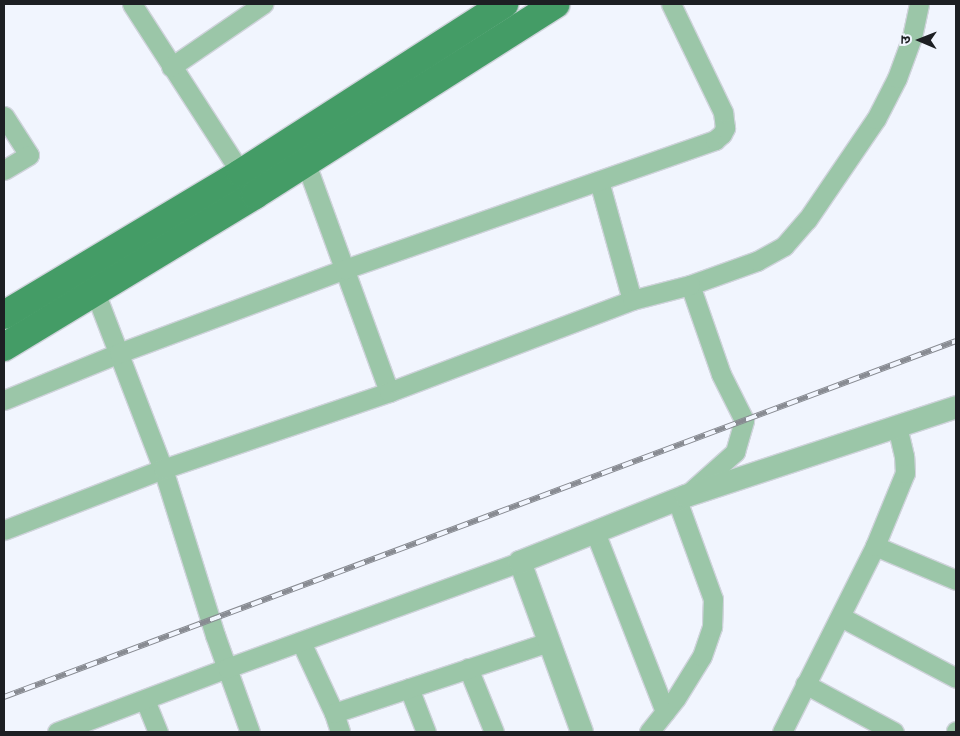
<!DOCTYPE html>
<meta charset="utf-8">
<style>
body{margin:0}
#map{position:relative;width:960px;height:736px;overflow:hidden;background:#f1f5fe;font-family:"Exo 2","Noto Sans Devanagari",sans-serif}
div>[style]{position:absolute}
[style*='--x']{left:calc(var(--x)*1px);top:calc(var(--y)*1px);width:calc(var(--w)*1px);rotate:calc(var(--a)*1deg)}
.roads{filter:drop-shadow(1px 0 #cfd3db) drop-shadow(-1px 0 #cfd3db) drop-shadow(0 1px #cfd3db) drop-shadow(0 -1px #cfd3db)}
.minor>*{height:19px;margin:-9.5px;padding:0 9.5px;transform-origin:9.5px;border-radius:9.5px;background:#9bc6a8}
.tertiary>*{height:22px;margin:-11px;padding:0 11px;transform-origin:11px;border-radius:11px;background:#9bc6a8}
.primary>*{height:28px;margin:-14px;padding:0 14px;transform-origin:14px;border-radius:14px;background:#449c66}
.rail>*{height:5.5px;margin-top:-2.75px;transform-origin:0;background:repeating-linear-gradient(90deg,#f1f5fe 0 11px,#888b92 0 22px);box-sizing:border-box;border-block:1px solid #888b92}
span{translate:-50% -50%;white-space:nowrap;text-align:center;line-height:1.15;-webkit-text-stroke:4px #f1f5fe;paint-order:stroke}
.frame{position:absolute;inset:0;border:5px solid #1d1f23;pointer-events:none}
.north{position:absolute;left:895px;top:15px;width:50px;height:50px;-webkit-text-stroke:4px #f1f5fe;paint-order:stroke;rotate:271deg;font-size:14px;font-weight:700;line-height:20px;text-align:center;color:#1d1f23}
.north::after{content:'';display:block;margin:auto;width:18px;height:22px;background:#1d1f23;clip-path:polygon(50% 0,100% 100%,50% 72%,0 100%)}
</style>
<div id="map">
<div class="roads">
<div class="minor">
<div style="--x:132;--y:4;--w:201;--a:57.2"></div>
<div style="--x:171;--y:67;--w:112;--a:-34.4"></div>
<div style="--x:4;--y:116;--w:46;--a:57.3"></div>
<div style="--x:29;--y:155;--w:29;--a:149"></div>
<div style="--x:305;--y:161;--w:246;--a:70"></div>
<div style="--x:599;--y:181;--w:123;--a:74.5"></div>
<div style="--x:95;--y:292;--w:190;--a:69"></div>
<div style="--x:163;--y:469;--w:174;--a:72.6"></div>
<div style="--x:215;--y:635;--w:103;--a:70.2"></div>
<div style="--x:4;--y:400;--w:124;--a:-22.2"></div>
<div style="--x:119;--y:353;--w:241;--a:-20.4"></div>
<div style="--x:345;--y:269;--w:392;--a:-19.2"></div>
<div style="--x:715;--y:140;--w:9;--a:-41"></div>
<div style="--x:722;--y:134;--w:7;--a:-63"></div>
<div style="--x:725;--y:128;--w:16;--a:-97"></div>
<div style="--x:723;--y:112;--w:120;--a:-115.7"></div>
<div style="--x:689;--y:493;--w:62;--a:-41.7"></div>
<div style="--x:735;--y:452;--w:33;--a:-74"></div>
<div style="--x:744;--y:420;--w:51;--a:-116.6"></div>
<div style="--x:721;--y:374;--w:94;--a:-109.2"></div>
<div style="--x:690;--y:285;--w:71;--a:-19.7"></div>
<div style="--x:757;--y:261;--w:31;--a:-29"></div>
<div style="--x:784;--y:246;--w:35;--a:-49"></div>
<div style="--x:807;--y:220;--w:122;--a:-55.7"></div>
<div style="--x:876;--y:119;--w:46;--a:-62.9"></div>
<div style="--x:897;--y:78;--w:44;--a:-69.9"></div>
<div style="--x:912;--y:37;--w:34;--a:-78"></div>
<div style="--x:4;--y:530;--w:170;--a:-21"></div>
<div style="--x:163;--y:469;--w:239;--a:-18.8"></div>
<div style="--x:389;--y:392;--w:260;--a:-20.7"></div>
<div style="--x:632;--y:300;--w:60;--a:-14.5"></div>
<div style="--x:595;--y:532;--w:193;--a:68.7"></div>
<div style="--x:875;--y:546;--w:88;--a:22.8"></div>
<div style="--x:841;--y:617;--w:130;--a:27.9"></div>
<div style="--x:301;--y:642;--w:78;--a:65.1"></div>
<div style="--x:334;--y:713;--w:20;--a:72"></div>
<div style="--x:468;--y:668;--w:69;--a:67.9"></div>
<div style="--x:805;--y:684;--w:101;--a:28.3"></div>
<div style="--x:409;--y:688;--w:47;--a:68.9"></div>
<div style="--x:145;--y:700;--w:35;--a:68"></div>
<div style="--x:334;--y:713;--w:226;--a:-18.3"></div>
<div style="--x:57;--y:732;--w:182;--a:-20.6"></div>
<div style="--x:227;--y:668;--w:312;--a:-19.9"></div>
<div style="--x:649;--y:732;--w:43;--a:-51.5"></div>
<div style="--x:676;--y:698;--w:49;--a:-58.2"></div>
<div style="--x:702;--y:656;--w:31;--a:-71"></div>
<div style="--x:712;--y:627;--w:28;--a:-88"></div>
<div style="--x:713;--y:599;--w:105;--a:-110"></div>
<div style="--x:782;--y:732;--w:208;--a:-63.4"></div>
<div style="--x:875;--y:546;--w:79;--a:-67.7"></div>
<div style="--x:905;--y:473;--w:17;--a:-93"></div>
<div style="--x:904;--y:456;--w:31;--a:-103"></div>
<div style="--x:956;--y:732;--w:1;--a:-90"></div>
</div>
<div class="tertiary">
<div style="--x:582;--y:732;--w:181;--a:-110"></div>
<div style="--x:520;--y:562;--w:179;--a:-21.7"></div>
<div style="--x:686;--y:496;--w:284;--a:-18.2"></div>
</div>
<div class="primary">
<div style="--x:4;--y:315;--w:276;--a:-30.9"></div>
<div style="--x:241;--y:173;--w:313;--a:-32.7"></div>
<div style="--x:4;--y:347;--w:293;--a:-31.2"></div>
<div style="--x:255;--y:195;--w:356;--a:-32.4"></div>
</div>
</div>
<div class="rail">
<div style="--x:4;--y:697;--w:1016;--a:-20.5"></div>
</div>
<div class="frame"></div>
<div class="north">उ</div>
</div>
